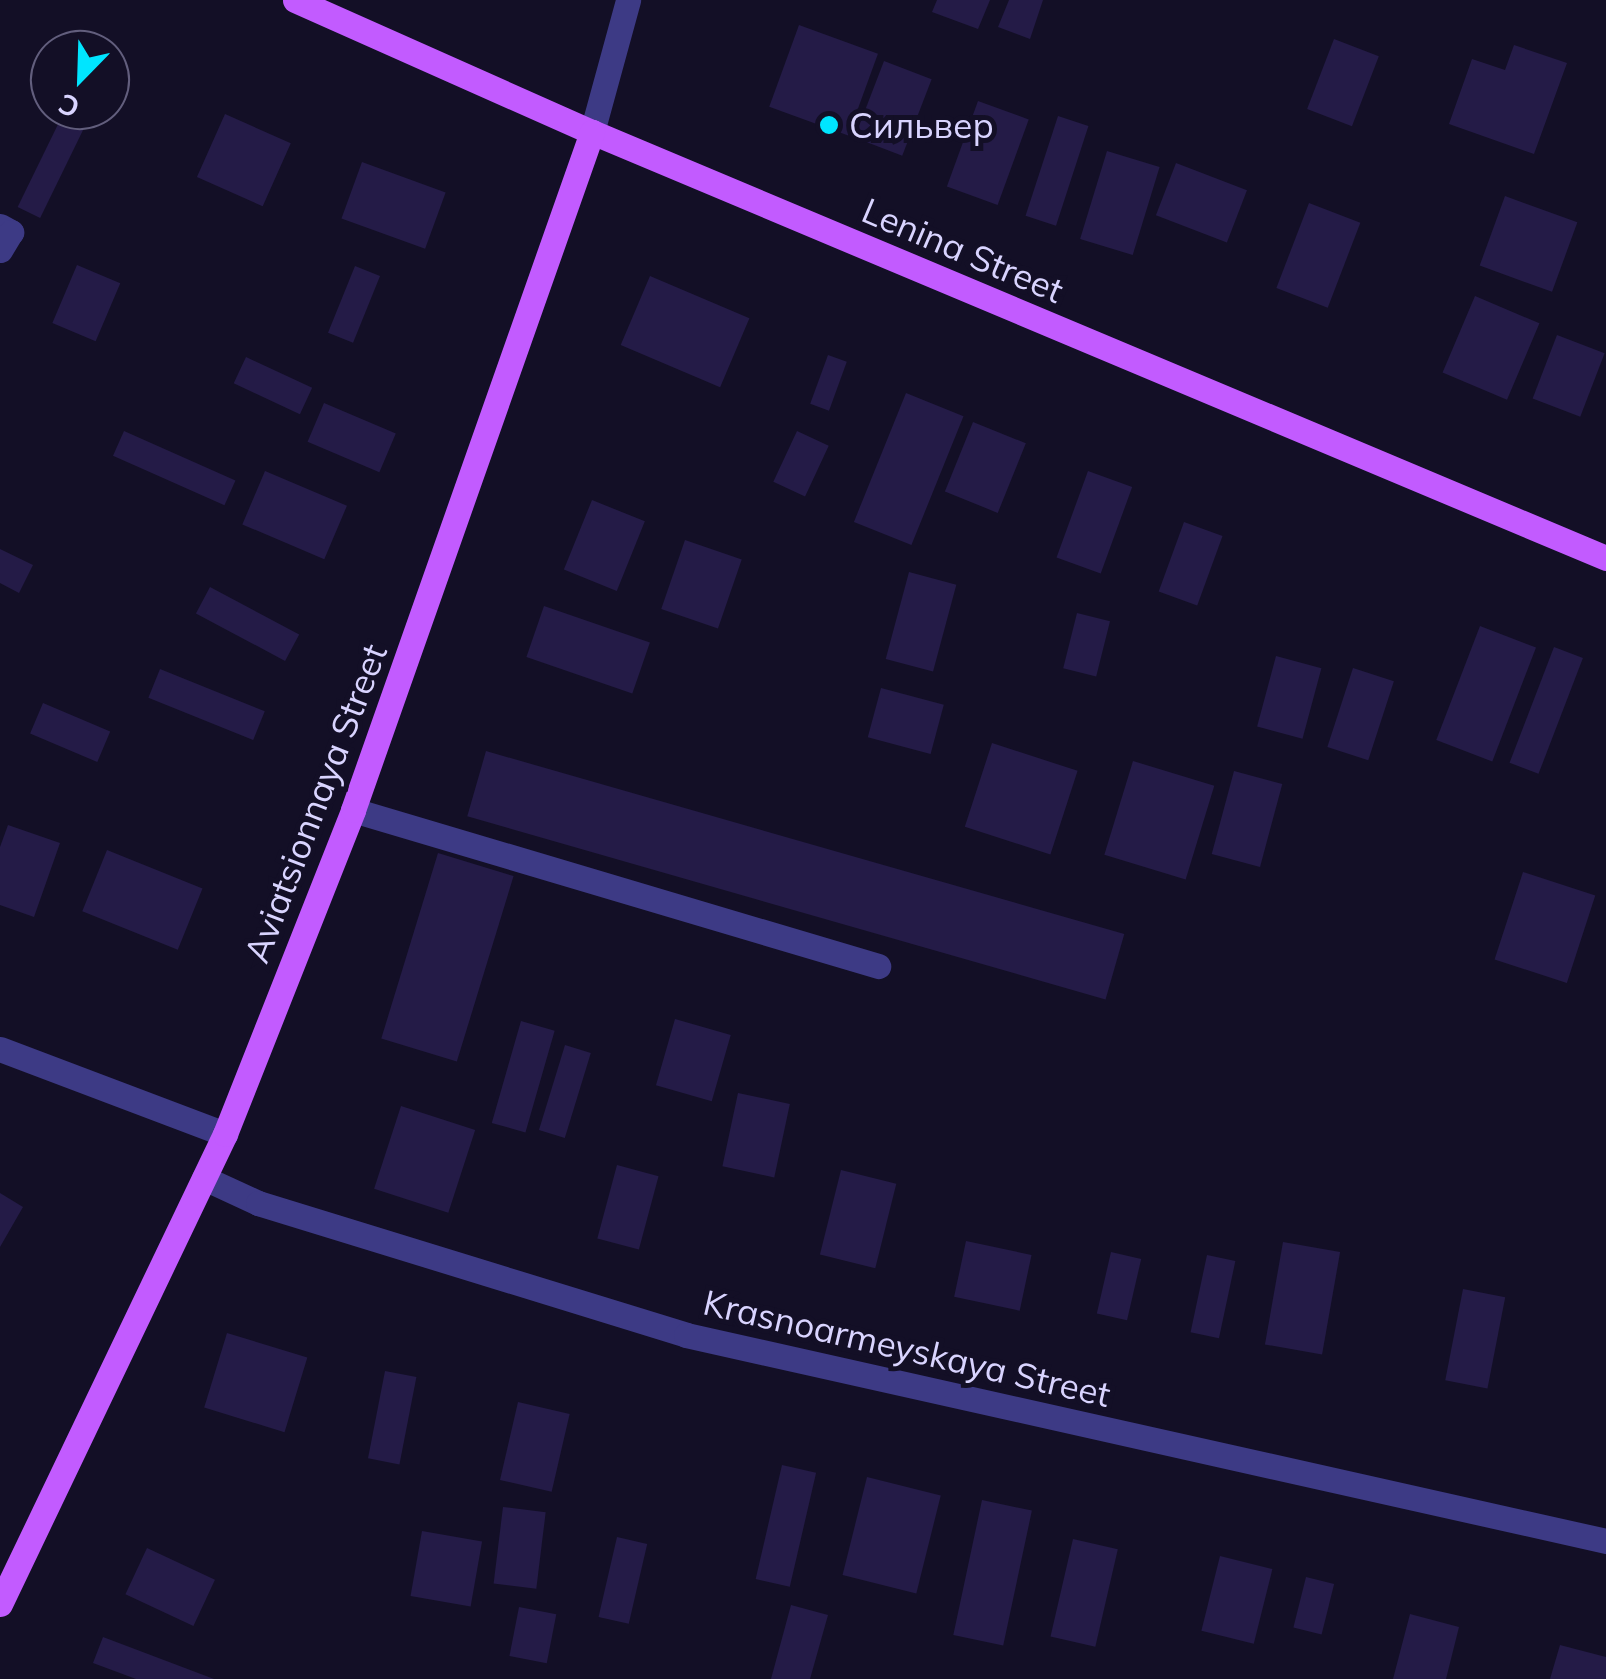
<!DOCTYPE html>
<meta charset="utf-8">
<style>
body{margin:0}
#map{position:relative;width:1606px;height:1679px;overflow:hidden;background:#130f26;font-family:Mulish,sans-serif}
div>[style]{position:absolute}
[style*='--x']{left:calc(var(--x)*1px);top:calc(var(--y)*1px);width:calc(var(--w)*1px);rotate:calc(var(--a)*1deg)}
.building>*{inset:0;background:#241b47;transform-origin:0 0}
.minor>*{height:25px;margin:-12.5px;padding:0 12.5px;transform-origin:12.5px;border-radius:12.5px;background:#3d3a85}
.major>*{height:25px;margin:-12.5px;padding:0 12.5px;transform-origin:12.5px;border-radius:12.5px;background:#c25bff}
.dots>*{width:28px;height:28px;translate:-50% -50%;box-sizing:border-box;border:5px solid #130f26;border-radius:50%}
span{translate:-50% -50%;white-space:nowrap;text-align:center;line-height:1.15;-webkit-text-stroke:10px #130f26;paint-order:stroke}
.poi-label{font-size:35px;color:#d9d4ff}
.left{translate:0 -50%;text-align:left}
.street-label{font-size:35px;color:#d9d4ff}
.north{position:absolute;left:30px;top:30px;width:100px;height:100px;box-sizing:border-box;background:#130f26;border:2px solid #625e7d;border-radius:50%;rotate:203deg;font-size:28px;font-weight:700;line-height:40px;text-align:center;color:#d9d4ff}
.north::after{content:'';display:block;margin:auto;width:35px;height:45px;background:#00e5ff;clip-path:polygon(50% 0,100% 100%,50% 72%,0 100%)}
</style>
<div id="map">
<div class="building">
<div style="clip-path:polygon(937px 0,990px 0,978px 29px,932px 12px)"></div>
<div style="clip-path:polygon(1009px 0,1043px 0,1030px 39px,998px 27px)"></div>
<div style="left:799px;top:25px;width:84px;height:87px;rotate:20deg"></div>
<div style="left:1334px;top:39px;width:48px;height:75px;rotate:21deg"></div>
<div style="clip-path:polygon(1514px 45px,1567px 63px,1534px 154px,1449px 124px,1472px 59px,1505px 70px)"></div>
<div style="left:884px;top:61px;width:51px;height:82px;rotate:21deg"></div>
<div style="left:978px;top:101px;width:54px;height:91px;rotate:20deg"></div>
<div style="left:65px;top:110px;width:25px;height:108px;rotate:26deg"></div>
<div style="left:225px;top:114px;width:72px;height:69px;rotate:24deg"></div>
<div style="left:1058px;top:116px;width:32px;height:105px;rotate:18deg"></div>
<div style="left:1107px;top:151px;width:55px;height:92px;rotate:17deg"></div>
<div style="left:362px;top:162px;width:89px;height:60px;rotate:20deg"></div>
<div style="left:1176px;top:163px;width:76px;height:56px;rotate:21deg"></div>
<div style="left:1505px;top:196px;width:77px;height:74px;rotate:20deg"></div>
<div style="left:1309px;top:203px;width:55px;height:91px;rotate:21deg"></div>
<div style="left:77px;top:265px;width:47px;height:63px;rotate:23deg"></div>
<div style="left:355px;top:266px;width:27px;height:72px;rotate:22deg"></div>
<div style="left:650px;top:276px;width:108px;height:75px;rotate:23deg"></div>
<div style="left:1475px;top:296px;width:70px;height:83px;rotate:23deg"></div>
<div style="left:1557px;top:335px;width:51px;height:68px;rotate:21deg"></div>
<div style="left:828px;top:355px;width:20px;height:52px;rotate:20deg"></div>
<div style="left:246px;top:357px;width:73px;height:29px;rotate:25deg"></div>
<div style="left:906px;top:393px;width:62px;height:139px;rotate:22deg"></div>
<div style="left:324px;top:403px;width:78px;height:42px;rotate:23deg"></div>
<div style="left:973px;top:422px;width:57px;height:75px;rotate:22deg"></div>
<div style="left:124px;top:431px;width:122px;height:27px;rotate:24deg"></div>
<div style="left:797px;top:431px;width:35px;height:56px;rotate:25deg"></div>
<div style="left:265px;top:471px;width:89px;height:58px;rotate:23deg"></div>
<div style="left:1088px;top:471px;width:47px;height:92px;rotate:20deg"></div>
<div style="left:592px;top:500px;width:57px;height:75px;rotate:22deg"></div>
<div style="left:1184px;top:522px;width:41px;height:74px;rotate:20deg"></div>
<div style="left:685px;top:540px;width:60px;height:73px;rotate:19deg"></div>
<div style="clip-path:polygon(0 549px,33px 565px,19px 593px,0 583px)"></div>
<div style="left:909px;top:572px;width:49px;height:90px;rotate:15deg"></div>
<div style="left:210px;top:587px;width:101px;height:30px;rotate:28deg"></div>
<div style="left:544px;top:606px;width:112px;height:54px;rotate:19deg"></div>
<div style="left:1077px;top:613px;width:34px;height:57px;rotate:14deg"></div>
<div style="left:1480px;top:626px;width:60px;height:122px;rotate:21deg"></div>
<div style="left:1554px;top:647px;width:31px;height:124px;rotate:21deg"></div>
<div style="left:1276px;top:656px;width:47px;height:73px;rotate:15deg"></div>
<div style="left:1353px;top:668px;width:43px;height:83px;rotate:18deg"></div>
<div style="left:160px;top:669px;width:113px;height:31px;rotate:22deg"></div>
<div style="left:881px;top:688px;width:65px;height:51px;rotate:15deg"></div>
<div style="left:43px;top:703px;width:73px;height:33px;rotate:23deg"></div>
<div style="left:992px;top:743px;width:90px;height:88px;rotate:18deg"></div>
<div style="left:486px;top:751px;width:664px;height:68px;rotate:16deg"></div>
<div style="left:1133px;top:761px;width:85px;height:98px;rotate:17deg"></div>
<div style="left:1234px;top:771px;width:50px;height:86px;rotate:15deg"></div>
<div style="clip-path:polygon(8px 825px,60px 843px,34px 917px,0 905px,0 847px)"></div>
<div style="left:107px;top:850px;width:103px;height:66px;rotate:22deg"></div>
<div style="left:438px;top:853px;width:79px;height:194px;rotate:17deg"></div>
<div style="left:1523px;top:872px;width:76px;height:92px;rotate:18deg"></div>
<div style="left:675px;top:1019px;width:58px;height:69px;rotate:16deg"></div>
<div style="left:521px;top:1021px;width:35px;height:106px;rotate:16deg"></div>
<div style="left:565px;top:1045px;width:27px;height:89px;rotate:17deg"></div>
<div style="left:738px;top:1093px;width:53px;height:75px;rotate:12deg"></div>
<div style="left:401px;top:1106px;width:78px;height:87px;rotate:18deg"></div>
<div style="left:617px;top:1165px;width:43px;height:76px;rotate:15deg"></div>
<div style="left:841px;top:1170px;width:57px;height:87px;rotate:14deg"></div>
<div style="clip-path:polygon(0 1193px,23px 1207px,0 1247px)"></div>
<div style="left:966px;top:1241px;width:67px;height:57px;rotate:12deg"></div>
<div style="left:1283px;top:1242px;width:58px;height:104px;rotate:10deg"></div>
<div style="left:1111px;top:1252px;width:31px;height:63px;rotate:13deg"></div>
<div style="left:1207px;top:1255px;width:29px;height:79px;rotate:12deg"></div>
<div style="left:1463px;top:1289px;width:43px;height:93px;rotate:11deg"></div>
<div style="left:227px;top:1333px;width:84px;height:78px;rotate:17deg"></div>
<div style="left:385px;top:1371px;width:32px;height:89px;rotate:11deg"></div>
<div style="left:518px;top:1402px;width:53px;height:80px;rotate:13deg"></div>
<div style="left:782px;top:1465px;width:35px;height:117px;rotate:13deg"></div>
<div style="left:867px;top:1477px;width:76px;height:101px;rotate:14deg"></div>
<div style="left:982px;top:1500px;width:51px;height:138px;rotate:12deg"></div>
<div style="left:503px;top:1507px;width:43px;height:77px;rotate:7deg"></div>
<div style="left:422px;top:1531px;width:61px;height:66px;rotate:10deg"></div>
<div style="left:617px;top:1537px;width:31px;height:82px;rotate:13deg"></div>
<div style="left:1073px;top:1539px;width:46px;height:100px;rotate:13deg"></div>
<div style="left:147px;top:1548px;width:75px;height:51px;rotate:25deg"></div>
<div style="left:1220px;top:1556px;width:54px;height:77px;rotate:14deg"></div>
<div style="left:1306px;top:1577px;width:29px;height:52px;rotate:14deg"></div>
<div style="clip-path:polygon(791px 1605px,828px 1615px,810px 1679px,771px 1679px)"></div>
<div style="left:519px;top:1607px;width:38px;height:50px;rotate:11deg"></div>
<div style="clip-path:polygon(1410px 1614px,1459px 1627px,1446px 1679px,1393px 1679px)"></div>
<div style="clip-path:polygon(103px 1637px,214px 1679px,136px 1679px,93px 1663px)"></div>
<div style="clip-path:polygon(1560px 1645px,1606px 1657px,1606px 1679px,1550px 1679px)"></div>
</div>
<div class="minor">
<div style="--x:592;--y:132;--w:137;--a:-74.7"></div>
<div style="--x:0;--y:226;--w:13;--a:29"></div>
<div style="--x:11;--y:232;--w:21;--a:121"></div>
<div style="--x:353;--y:810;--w:548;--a:16.55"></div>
<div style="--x:0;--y:1049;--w:241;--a:20.7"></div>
<div style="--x:204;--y:1178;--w:60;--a:24.8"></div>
<div style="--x:258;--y:1203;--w:448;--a:17.1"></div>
<div style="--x:686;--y:1335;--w:943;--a:12.62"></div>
</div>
<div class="major">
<div style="--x:295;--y:0;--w:325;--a:24"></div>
<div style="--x:592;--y:132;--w:1100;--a:22.79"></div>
<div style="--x:0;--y:1604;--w:521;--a:-64.42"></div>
<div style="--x:225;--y:1134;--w:348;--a:-68.4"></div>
<div style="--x:353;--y:810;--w:719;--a:-70.58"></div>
</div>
<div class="dots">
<div style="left:829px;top:125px;background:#00e5ff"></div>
</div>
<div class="poi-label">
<span class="left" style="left:849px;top:125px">Сильвер</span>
</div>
<div class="street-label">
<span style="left:963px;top:250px;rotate:23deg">Lenina Street</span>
<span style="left:315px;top:803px;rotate:-69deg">Aviatsionnaya Street</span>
<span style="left:907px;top:1348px;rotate:13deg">Krasnoarmeyskaya Street</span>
</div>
<div class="north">С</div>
</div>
